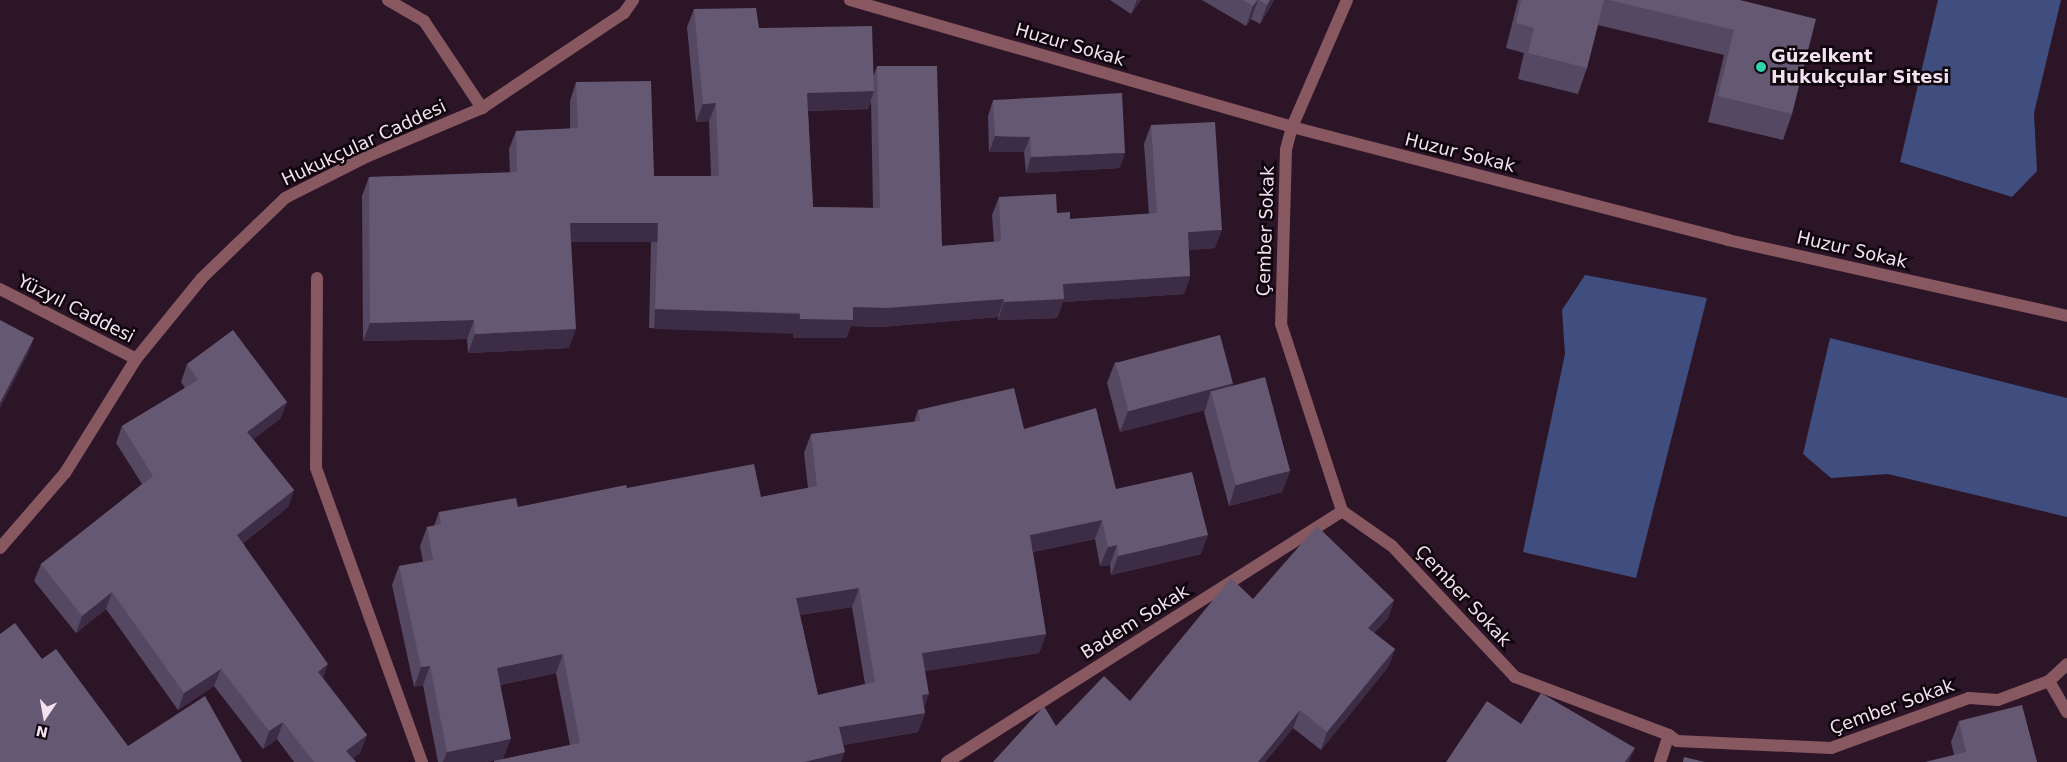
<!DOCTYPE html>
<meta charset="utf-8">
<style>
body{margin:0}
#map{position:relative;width:2067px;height:762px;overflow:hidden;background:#2d1528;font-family:"DejaVu Sans",sans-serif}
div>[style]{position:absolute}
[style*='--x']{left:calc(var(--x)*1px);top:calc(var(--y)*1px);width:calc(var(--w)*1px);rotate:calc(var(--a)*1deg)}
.water>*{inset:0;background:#3f4e7e}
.minor>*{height:12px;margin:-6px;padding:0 6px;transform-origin:6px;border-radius:6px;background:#885860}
.wall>*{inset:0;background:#544863}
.shaded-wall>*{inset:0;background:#3d2c45;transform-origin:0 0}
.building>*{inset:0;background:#655872;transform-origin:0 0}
.dots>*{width:14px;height:14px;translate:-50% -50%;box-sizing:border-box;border:2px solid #0f050d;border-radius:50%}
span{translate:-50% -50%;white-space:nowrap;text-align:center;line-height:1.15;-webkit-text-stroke:5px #0f050d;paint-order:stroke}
.street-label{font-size:18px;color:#f3e1ee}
.poi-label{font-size:18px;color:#f3e1ee;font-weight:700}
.left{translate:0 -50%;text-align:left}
.north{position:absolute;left:20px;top:692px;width:50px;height:50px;-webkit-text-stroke:4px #0f050d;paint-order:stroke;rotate:192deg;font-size:14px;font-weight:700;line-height:20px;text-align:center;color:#f3e1ee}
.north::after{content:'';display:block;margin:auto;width:18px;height:22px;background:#f3e1ee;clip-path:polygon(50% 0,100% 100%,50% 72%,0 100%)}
</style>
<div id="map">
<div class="water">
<div style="clip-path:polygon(1938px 0,2061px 0,2034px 113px,2037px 171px,2012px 197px,1900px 162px)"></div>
<div style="clip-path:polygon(1585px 275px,1707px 298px,1636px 578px,1523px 552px,1565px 354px,1562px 310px)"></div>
<div style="clip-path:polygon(1830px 338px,2067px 398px,2067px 517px,1888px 474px,1831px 478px,1803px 454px)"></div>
</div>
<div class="minor">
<div style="--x:388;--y:0;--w:42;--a:30.3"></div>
<div style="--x:424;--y:21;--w:105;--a:56.3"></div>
<div style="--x:850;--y:0;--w:460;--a:16"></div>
<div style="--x:1292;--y:127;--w:450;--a:14.5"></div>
<div style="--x:1728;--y:240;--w:347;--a:12.6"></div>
<div style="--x:1347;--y:0;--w:138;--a:113.4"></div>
<div style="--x:1292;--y:127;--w:24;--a:105"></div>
<div style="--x:1286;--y:150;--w:174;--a:91.6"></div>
<div style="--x:1281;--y:324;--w:197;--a:71.9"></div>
<div style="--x:1342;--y:511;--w:61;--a:35"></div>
<div style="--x:1392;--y:546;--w:180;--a:46.8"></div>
<div style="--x:1515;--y:677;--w:165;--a:20.6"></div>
<div style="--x:1669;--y:735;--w:10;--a:37"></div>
<div style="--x:1677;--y:741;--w:154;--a:2.6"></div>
<div style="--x:1831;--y:748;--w:147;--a:-19.9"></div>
<div style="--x:1969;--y:698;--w:29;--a:4"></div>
<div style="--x:1998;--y:700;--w:54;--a:-20.4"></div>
<div style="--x:2049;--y:681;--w:25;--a:-43"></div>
<div style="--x:317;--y:278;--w:190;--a:90.3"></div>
<div style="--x:316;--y:468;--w:313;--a:70.2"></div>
<div style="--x:0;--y:289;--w:153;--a:27.2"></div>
<div style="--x:0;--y:548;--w:99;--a:-49.1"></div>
<div style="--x:65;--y:473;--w:134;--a:-58.1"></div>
<div style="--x:136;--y:359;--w:104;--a:-50.8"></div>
<div style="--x:202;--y:278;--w:115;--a:-43.9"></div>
<div style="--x:285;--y:198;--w:91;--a:-26.8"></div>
<div style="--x:366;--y:157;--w:126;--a:-22.9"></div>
<div style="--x:482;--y:108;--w:171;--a:-33.8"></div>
<div style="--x:624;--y:13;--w:16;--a:-55"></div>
<div style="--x:2049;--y:681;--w:36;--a:60"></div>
<div style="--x:947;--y:762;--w:468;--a:-32.4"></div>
<div style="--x:1660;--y:762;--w:28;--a:-72"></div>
</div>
<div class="wall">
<div style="clip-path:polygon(1110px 0,1141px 0,1131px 14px)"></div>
<div style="clip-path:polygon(1202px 0,1274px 0,1260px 24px,1251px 19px,1246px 26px)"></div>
<div style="clip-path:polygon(1518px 0,1740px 0,1792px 114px,1783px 140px,1708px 122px,1724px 55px,1598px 25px,1587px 68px,1578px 94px,1518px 79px,1524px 53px,1506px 48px)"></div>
<div style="clip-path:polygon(evenodd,694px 9px,759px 28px,874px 75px,877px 66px,942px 246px,994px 242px,992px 215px,999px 197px,1057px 213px,1070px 219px,1149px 214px,1144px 144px,1151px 125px,1215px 248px,1189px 250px,1190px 276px,1184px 294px,1063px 302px,1057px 318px,998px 320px,998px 317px,881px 327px,851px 326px,846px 338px,793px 338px,794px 332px,649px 328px,651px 241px,571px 241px,569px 348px,468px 353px,467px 339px,363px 341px,362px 196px,369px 177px,510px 173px,509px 149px,516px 131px,570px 129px,570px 101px,576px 82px,654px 176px,711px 176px,709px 121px,696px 122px,687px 27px,694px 9px,871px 101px,873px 208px,813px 207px,808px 111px,868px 109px,871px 101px)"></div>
<div style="clip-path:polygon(993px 100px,1120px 168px,1026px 173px,1024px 152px,989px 152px,988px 116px)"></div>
<div style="clip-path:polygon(1115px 362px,1233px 383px,1232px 386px,1290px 471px,1282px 492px,1229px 506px,1204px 412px,1205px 410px,1120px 432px,1107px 383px)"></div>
<div style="clip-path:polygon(187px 364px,287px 402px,280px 419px,253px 439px,294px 490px,288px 507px,243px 543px,323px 678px,367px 735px,360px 753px,353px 758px,356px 762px,294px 762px,277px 739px,263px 749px,214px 686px,178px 710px,106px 609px,76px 633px,34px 581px,41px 564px,142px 484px,116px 443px,122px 426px,185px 388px,181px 382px)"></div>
<div style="clip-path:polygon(evenodd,918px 410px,1024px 429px,1116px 489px,1201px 554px,1111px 575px,1110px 565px,1100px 566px,1095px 539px,1033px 552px,1046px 634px,1039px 653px,925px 671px,924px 707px,925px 713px,918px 732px,843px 745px,841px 762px,494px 762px,494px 761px,570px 745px,556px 673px,500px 685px,503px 759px,486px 762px,438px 762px,423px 685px,414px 687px,392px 585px,399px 566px,423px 562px,420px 546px,427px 527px,434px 526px,439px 512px,518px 507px,627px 488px,761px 497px,808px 488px,804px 453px,811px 434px,914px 422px,918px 410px,852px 607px,865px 684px,818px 695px,800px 615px,852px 607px)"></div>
<div style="clip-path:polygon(1253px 599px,1394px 600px,1388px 618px,1374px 633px,1395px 649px,1388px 667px,1321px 750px,1293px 728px,1265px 762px,993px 762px,1056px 726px,1130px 701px)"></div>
<div style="clip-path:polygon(1959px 721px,2037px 762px,1954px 755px,1951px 742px)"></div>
</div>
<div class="shaded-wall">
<div style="clip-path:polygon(1137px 0,1141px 0,1131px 14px)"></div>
<div style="clip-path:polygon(1258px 0,1251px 19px,1246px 26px,1253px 6px)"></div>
<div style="clip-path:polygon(1270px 0,1274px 0,1260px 24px,1267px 5px)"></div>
<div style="clip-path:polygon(874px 91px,868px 109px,800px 111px,807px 93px)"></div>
<div style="clip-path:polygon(716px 103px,709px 121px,696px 122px,703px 104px)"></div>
<div style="clip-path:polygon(995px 136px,1030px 137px,1024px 152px,989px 152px)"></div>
<div style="clip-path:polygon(1125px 153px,1120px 168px,1026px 173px,1031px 157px)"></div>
<div style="left:570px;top:223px;width:88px;height:19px"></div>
<div style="clip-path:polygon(1222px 230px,1215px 248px,1181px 251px,1188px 232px)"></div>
<div style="clip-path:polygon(1190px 276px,1184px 294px,1063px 302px,1057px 318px,998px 320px,1004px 302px,1063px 284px)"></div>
<div style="clip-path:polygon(1004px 299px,998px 317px,881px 327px,851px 326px,846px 338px,793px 338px,800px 319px,853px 307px)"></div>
<div style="left:655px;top:309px;width:145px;height:20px;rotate:2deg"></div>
<div style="clip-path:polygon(474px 320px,467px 339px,363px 341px,370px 323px)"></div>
<div style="clip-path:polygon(576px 329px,569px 348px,468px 353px,475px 334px)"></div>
<div style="clip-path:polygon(34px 338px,28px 354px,0 408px,0 403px)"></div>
<div style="clip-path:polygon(1233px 383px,1225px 404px,1211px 391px,1205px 410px,1120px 432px,1128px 411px)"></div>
<div style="clip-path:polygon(287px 402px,280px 419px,241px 449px,247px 432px)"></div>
<div style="clip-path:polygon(1290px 471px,1282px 492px,1229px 506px,1236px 484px)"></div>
<div style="clip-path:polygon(294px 490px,288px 507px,231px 552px,237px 535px)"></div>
<div style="clip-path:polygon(1102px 520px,1095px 539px,1023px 554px,1030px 535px)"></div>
<div style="clip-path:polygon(1208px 535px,1201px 554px,1111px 575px,1118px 556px)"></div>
<div style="clip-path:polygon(1117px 545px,1110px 565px,1100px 566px,1108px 547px)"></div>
<div style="clip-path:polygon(859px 588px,852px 607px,788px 617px,796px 598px)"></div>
<div style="clip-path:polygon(112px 592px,106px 609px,76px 633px,82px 616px)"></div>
<div style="clip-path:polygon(1394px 600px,1388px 618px,1361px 646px,1368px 628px)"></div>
<div style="clip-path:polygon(1046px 634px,1039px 653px,915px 673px,922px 653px)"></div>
<div style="clip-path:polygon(1395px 649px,1388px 667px,1321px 750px,1327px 732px)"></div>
<div style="clip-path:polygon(563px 654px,556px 673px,490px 687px,497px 668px)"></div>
<div style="clip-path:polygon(328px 664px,322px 682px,318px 672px)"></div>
<div style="clip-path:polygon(430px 666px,423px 685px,414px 687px,421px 667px)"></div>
<div style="clip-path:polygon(221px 669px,214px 686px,178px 710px,184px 693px)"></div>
<div style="clip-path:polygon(929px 694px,922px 713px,922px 695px)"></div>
<div style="clip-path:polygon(1300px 710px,1293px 728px,1265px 762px,1258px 762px)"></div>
<div style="clip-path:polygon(925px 713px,918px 732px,832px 747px,839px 727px)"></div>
<div style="clip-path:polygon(283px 722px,277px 739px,263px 749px,269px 731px)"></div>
<div style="clip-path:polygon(367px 735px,360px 753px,348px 762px,346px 751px)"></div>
<div style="clip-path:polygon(511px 739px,503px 759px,486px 762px,443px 762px,447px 752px)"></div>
<div style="clip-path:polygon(1635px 748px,1629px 762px,1625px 762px)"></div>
<div style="clip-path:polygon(845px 752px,841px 762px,804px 762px)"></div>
</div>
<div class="building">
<div style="clip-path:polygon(1243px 0,1257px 0,1253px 6px)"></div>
<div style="clip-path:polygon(1259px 0,1270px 0,1267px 5px)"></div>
<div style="clip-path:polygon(1521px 0,1604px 0,1587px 68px,1528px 53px,1534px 28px,1516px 23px)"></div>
<div style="clip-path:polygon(1609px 0,1740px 0,1816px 19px,1792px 114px,1718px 96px,1734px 30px)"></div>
<div style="clip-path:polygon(756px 8px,759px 28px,872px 26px,874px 91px,807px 93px,813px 207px,880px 208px,877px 66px,937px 66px,942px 246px,1001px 241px,999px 197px,1056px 194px,1057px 213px,1070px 212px,1070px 219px,1157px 213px,1151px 125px,1215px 122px,1222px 230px,1188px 232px,1190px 276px,1063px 284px,1064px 299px,1004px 302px,1004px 299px,887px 308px,853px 307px,853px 320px,800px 319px,800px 313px,655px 309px,658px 223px,570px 223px,576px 329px,475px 334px,474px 320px,370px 323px,369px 177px,517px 172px,516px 131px,578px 128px,576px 82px,651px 81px,654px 176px,719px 176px,716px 103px,703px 104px,694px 9px)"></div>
<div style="clip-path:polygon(1122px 93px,1125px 153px,1031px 157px,1030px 137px,995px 136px,993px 100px)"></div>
<div style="clip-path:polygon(0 320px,34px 338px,0 403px)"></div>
<div style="clip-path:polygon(233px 330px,287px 402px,247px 432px,294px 490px,237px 535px,328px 664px,318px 672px,367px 735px,346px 751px,356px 762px,314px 762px,283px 722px,269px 731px,221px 669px,184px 693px,112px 592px,82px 616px,41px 564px,153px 476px,122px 426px,198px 380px,187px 364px)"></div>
<div style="left:1220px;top:335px;width:50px;height:108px;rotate:75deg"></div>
<div style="left:1265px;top:377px;width:97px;height:56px;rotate:75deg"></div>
<div style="clip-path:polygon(evenodd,1014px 388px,1024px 429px,1096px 408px,1116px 489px,1192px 472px,1208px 535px,1118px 556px,1117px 545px,1108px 547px,1102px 520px,1030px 535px,1046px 634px,922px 653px,929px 694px,922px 695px,925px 713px,839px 727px,845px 752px,804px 762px,494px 762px,494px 761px,580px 743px,563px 654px,497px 668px,511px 739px,447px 752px,430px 666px,421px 667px,399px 566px,433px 560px,427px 527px,441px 524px,439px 512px,516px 498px,518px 507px,626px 485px,627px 488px,754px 464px,761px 497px,817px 486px,811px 434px,920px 421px,918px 410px,1014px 388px,859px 588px,875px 682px,818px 695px,796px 598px,859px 588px)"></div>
<div style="clip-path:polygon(1317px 526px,1394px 600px,1368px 628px,1395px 649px,1327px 732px,1300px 710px,1258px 762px,993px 762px,1044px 706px,1056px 726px,1104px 676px,1130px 701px,1231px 578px,1253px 599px)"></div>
<div style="clip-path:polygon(15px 623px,42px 659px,56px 649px,128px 746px,205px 696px,242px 762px,0 762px,0 634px)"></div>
<div style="clip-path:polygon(1541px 693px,1635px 748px,1625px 762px,1446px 762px,1487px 701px,1521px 724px)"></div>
<div style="clip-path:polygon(2022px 705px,2037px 762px,1925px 762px,1966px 752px,1959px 721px)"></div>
<div style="clip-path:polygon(1684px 757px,1705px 762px,1683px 762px)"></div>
</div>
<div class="dots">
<div style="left:1761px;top:67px;background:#2fd4aa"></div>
</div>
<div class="street-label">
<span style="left:1070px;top:45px;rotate:16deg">Huzur Sokak</span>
<span style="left:364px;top:143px;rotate:-25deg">Hukukçular Caddesi</span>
<span style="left:1460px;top:153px;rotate:14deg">Huzur Sokak</span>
<span style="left:1266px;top:231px;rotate:-88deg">Çember Sokak</span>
<span style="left:1852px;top:250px;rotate:13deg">Huzur Sokak</span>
<span style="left:76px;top:309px;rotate:27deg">Yüzyıl Caddesi</span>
<span style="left:1463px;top:596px;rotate:47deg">Çember Sokak</span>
<span style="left:1135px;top:622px;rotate:-32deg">Badem Sokak</span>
<span style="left:1892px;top:707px;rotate:-20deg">Çember Sokak</span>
</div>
<div class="poi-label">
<span class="left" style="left:1771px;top:67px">Güzelkent<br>Hukukçular Sitesi</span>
</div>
<div class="north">N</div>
</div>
